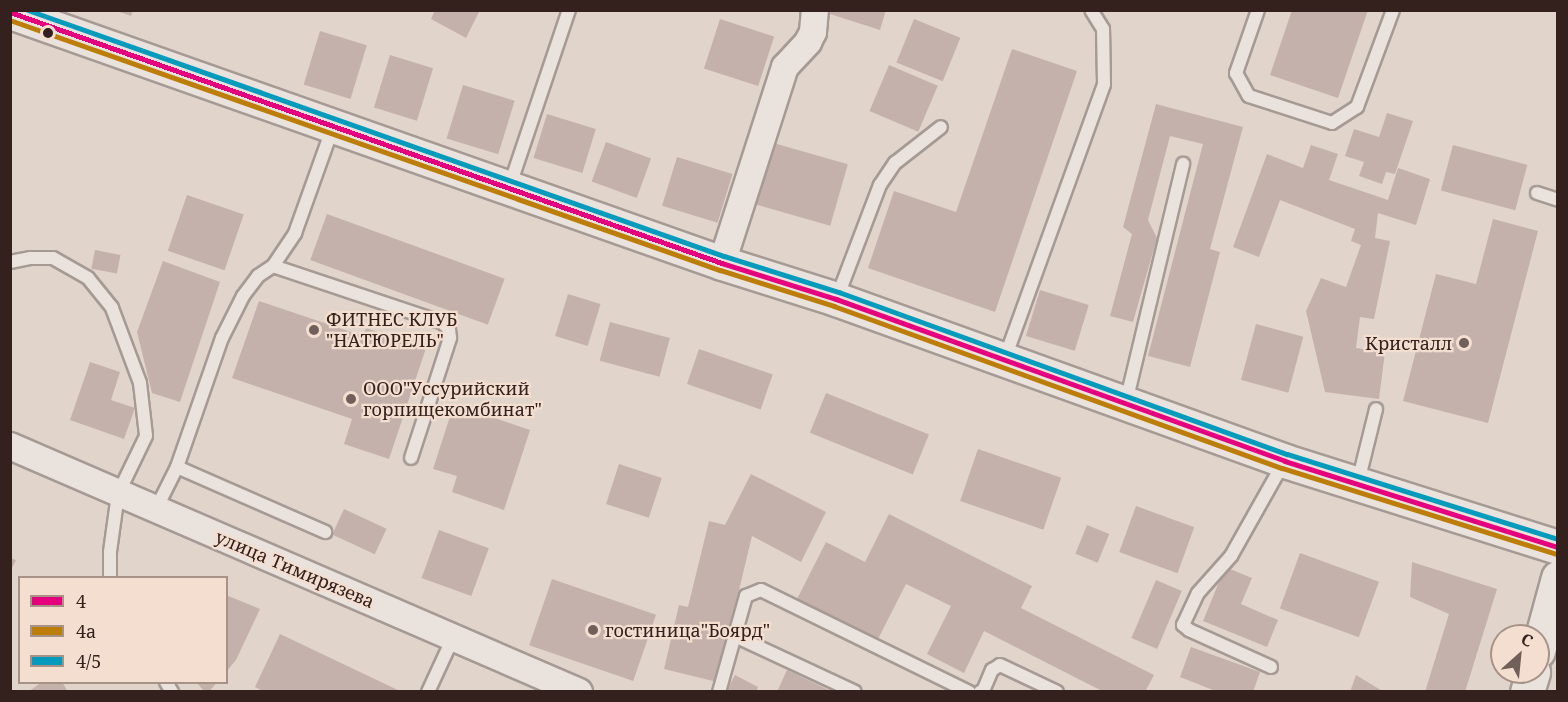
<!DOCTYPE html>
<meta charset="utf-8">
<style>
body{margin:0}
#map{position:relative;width:1568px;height:702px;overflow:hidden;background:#e1d4cb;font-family:"Noto Serif",serif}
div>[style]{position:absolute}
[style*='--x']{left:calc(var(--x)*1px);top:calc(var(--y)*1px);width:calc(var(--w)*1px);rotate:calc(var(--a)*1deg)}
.building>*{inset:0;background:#c5b1ac;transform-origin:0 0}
.roads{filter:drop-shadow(2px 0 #a69a95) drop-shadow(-2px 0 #a69a95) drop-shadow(0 2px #a69a95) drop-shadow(0 -2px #a69a95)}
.service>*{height:12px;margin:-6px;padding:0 6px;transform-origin:6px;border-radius:6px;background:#eae2dc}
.minor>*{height:26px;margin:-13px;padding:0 13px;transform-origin:13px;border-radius:13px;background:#eae2dc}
.secondary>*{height:33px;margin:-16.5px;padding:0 16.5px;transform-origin:16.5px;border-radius:16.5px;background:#eae2dc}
.bus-1>*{height:4.5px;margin:-2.25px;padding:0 2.25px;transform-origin:2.25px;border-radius:2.25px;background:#e5007d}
.bus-2>*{height:4.5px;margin:-2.25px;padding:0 2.25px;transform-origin:2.25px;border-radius:2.25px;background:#bc7e09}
.bus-3>*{height:4.5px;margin:-2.25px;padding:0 2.25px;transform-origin:2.25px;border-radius:2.25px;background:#059bbc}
.dots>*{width:16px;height:16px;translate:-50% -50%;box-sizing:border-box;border:3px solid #f3ded0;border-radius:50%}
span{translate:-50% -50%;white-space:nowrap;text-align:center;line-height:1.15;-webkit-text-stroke:4.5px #f3ded0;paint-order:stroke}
.poi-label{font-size:18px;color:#34211d}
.left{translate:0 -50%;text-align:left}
.right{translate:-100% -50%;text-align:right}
.street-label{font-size:18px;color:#34211d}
.frame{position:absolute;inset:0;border:12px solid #34211d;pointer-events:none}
.legend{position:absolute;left:18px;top:576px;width:210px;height:108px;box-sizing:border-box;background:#f3ded0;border:2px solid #a79288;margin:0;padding:8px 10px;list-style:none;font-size:18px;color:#34211d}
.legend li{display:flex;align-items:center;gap:12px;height:30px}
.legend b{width:30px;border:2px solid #a79288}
.north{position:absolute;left:1490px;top:624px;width:60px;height:60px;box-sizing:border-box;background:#f3ded0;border:2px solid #a79288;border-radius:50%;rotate:27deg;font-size:16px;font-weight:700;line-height:24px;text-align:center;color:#34211d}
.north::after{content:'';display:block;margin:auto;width:21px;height:27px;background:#71605a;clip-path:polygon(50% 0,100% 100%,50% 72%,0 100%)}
</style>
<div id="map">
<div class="building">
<div style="clip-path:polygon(114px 10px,133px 10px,131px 16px)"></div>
<div style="clip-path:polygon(435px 10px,480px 10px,466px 38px,431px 19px)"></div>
<div style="clip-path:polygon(831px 10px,886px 10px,880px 30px,830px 14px)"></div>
<div style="clip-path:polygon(1292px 10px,1368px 10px,1338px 98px,1270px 75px)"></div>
<div style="left:720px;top:19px;width:57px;height:52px;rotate:18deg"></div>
<div style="left:914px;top:19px;width:50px;height:47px;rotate:22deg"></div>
<div style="left:320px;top:31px;width:49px;height:56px;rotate:17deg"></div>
<div style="clip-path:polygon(1012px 49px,1077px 71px,995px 312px,868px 268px,894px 191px,956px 212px)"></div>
<div style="left:390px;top:55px;width:45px;height:55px;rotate:17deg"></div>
<div style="left:889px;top:65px;width:53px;height:50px;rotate:23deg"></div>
<div style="left:463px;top:85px;width:54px;height:56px;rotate:17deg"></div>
<div style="clip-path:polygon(1156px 104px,1243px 127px,1210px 249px,1220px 252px,1190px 367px,1148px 356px,1203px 144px,1170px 136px,1148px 220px,1157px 238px,1133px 322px,1110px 316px,1132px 234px,1123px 227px)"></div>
<div style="clip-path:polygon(1387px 113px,1413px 121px,1395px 174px,1386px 172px,1382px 184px,1359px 176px,1364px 162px,1345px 156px,1354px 129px,1379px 137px)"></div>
<div style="left:547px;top:114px;width:51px;height:46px;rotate:17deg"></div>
<div style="left:606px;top:142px;width:48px;height:42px;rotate:20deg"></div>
<div style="left:770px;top:142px;width:81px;height:64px;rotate:16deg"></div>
<div style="clip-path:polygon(1311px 145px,1338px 154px,1329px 180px,1388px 200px,1398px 168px,1430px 179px,1416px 225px,1378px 213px,1375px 238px,1390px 241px,1374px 319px,1360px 317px,1356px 348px,1385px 352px,1379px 399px,1325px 392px,1306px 311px,1321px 278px,1346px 287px,1361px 245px,1351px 241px,1355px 229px,1280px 200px,1259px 257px,1233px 247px,1267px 154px,1303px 168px)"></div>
<div style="left:1453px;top:145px;width:77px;height:47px;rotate:15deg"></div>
<div style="left:677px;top:157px;width:58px;height:51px;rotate:17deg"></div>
<div style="left:187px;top:195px;width:60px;height:59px;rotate:19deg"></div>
<div style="left:327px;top:214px;width:189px;height:49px;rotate:20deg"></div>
<div style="clip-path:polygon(1493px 219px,1538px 231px,1488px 423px,1403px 401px,1436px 274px,1476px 284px)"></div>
<div style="left:95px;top:250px;width:26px;height:19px;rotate:11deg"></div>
<div style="clip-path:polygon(163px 261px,220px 282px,180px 402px,152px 393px,137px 332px)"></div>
<div style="left:1040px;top:290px;width:51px;height:48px;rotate:17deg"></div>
<div style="left:568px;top:294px;width:34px;height:44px;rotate:17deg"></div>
<div style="clip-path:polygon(259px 301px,363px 336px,366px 328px,426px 348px,389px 459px,344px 444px,352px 419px,232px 378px)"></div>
<div style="left:610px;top:322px;width:62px;height:40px;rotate:15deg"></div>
<div style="left:1256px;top:324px;width:49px;height:58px;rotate:15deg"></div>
<div style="left:699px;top:349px;width:78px;height:37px;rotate:19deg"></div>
<div style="clip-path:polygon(90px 362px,120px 372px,111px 400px,135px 408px,124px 439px,70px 420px)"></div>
<div style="left:826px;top:393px;width:111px;height:43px;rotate:22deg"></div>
<div style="clip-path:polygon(454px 404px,530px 430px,504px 510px,452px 492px,457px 476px,433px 469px)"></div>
<div style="left:978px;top:449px;width:88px;height:55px;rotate:19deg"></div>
<div style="left:619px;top:464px;width:45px;height:42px;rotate:18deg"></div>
<div style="clip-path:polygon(751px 474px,826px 512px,801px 562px,752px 536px,717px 682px,664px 669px,679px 605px,688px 607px,709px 521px,725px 525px)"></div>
<div style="left:1136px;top:506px;width:62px;height:49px;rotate:20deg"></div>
<div style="left:344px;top:509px;width:47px;height:28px;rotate:25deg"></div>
<div style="clip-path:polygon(889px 514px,1032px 586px,1021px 608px,1154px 675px,1145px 692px,1104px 692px,984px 631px,964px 673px,927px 654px,951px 606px,906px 584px,877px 641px,796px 601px,826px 542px,865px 562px)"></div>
<div style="left:1087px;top:525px;width:24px;height:31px;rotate:22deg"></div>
<div style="left:439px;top:530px;width:53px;height:51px;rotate:20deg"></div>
<div style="left:1300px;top:553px;width:84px;height:59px;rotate:20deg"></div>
<div style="clip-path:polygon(10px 558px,16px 560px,10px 572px)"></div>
<div style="clip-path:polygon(1412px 562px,1497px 589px,1465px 692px,1425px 692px,1449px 614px,1410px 597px)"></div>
<div style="clip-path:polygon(1225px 567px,1252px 578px,1241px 604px,1278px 620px,1267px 647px,1203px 621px)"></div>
<div style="left:552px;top:579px;width:110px;height:70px;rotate:19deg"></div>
<div style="left:1156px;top:580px;width:28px;height:63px;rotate:23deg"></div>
<div style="clip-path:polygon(226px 595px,260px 609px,236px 660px,226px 672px)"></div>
<div style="clip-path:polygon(280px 634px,402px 692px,265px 692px,255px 687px)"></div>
<div style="clip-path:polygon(1191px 647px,1260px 672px,1253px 692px,1218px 692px,1180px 677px)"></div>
<div style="clip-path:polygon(787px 670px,833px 692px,777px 692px)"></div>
<div style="clip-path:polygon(735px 675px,758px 687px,756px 692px,726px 692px)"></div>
<div style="clip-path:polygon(1356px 675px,1384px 692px,1350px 692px)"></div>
<div style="clip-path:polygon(42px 682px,62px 682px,68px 692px,28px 692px)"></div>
<div style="clip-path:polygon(196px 682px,217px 682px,209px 692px,205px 692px)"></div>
</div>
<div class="roads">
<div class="service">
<div style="--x:1258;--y:10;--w:67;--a:109.2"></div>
<div style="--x:1236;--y:73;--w:26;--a:61"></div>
<div style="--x:1249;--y:96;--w:87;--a:18"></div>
<div style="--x:1332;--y:123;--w:30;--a:-33"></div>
<div style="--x:1357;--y:107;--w:103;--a:-69.6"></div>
<div style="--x:510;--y:185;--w:185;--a:-71.4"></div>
<div style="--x:1537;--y:193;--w:22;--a:18"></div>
<div style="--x:10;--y:262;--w:20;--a:-11"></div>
<div style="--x:30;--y:258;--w:23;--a:0"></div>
<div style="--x:53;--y:258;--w:40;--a:29.7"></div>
<div style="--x:88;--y:278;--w:38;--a:51"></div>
<div style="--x:112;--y:308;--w:80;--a:69.5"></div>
<div style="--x:140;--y:383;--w:53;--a:83.5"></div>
<div style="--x:146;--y:436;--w:64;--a:115.8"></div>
<div style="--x:118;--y:494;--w:59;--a:97.9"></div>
<div style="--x:110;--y:552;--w:26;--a:90"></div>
<div style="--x:273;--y:266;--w:179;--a:18.5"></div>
<div style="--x:443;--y:323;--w:8;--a:45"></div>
<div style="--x:449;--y:329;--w:9;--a:84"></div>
<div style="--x:450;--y:338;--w:126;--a:108"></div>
<div style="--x:837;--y:298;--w:121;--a:-69.2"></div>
<div style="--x:880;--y:185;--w:27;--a:-56"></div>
<div style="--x:895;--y:163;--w:58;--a:-38"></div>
<div style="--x:1005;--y:358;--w:291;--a:-70.1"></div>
<div style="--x:1104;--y:84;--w:55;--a:-91"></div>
<div style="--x:1103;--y:29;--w:22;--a:-122"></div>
<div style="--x:1126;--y:402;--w:245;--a:-76.5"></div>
<div style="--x:177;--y:467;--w:162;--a:23.7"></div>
<div style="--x:1358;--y:482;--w:75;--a:-76.1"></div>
<div style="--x:156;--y:509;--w:47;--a:-63.4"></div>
<div style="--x:177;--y:467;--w:137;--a:-70.8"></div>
<div style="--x:222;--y:338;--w:47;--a:-63.4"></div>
<div style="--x:243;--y:296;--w:25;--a:-53"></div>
<div style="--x:258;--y:276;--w:18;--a:-34"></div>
<div style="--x:273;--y:266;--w:40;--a:-56"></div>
<div style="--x:295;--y:233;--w:113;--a:-70.3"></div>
<div style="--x:735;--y:636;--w:132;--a:25"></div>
<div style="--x:1271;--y:667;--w:90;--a:-155.7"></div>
<div style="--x:1189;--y:630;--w:8;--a:-140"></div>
<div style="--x:1183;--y:625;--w:35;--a:-65"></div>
<div style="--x:1198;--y:593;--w:50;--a:-48.3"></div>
<div style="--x:1231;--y:556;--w:108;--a:-60.6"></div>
<div style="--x:166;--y:682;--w:12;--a:59"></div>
<div style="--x:428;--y:692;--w:60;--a:-65.2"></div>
<div style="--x:719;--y:692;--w:100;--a:-74.3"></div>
<div style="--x:746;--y:596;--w:16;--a:-22"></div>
<div style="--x:761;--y:590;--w:232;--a:26.1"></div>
<div style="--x:980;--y:692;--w:3;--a:-18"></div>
<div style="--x:983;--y:691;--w:23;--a:-67"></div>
<div style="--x:992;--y:670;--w:9;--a:-32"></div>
<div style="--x:1000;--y:665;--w:63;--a:25.3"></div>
</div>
<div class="minor">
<div style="--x:722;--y:263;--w:206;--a:-72.2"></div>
<div style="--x:785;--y:67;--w:34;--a:-47"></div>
<div style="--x:808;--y:42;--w:11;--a:-63"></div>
<div style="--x:813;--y:32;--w:22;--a:-85"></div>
<div style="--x:10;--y:446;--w:620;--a:23.38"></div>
</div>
<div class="secondary">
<div style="--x:10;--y:12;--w:755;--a:19.42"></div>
<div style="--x:722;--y:263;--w:120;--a:17.5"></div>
<div style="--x:836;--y:299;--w:477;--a:19.8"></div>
<div style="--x:1285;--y:461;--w:286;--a:17.5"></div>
<div style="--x:1538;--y:651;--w:76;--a:-74.7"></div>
<div style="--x:1527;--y:692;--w:21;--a:-73"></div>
</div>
</div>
<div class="bus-1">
<div style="--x:10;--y:12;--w:755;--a:19.42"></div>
<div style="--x:722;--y:263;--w:120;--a:17.5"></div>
<div style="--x:836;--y:299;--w:477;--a:19.8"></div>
<div style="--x:1285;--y:461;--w:286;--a:17.5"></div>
</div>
<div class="bus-2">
<div style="--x:10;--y:20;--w:753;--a:19.4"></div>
<div style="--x:720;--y:270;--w:120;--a:17.5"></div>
<div style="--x:834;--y:306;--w:476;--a:19.9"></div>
<div style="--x:1282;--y:468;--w:287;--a:17.4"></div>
</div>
<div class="bus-3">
<div style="--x:28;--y:10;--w:738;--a:19.47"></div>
<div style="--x:724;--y:256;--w:121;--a:17.4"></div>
<div style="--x:839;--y:292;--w:476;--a:19.9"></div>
<div style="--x:1287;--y:454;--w:284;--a:17.4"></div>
</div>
<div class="dots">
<div style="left:48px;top:33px;background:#34211d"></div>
<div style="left:314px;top:330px;background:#71605a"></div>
<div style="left:1464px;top:343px;background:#71605a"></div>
<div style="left:351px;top:399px;background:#71605a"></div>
<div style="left:593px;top:630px;background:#71605a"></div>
</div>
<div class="poi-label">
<span class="left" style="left:326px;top:330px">ФИТНЕС КЛУБ<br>"НАТЮРЕЛЬ"</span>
<span class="right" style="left:1452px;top:343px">Кристалл</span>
<span class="left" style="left:363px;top:399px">ООО"Уссурийский<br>горпищекомбинат"</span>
<span class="left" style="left:605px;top:630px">гостиница"Боярд"</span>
</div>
<div class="street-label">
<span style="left:295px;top:569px;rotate:23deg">улица Тимирязева</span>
</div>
<div class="frame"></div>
<ul class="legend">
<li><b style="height:8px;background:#e5007d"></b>4</li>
<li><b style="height:8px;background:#bc7e09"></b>4а</li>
<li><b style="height:8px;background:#059bbc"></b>4/5</li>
</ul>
<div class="north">С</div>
</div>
